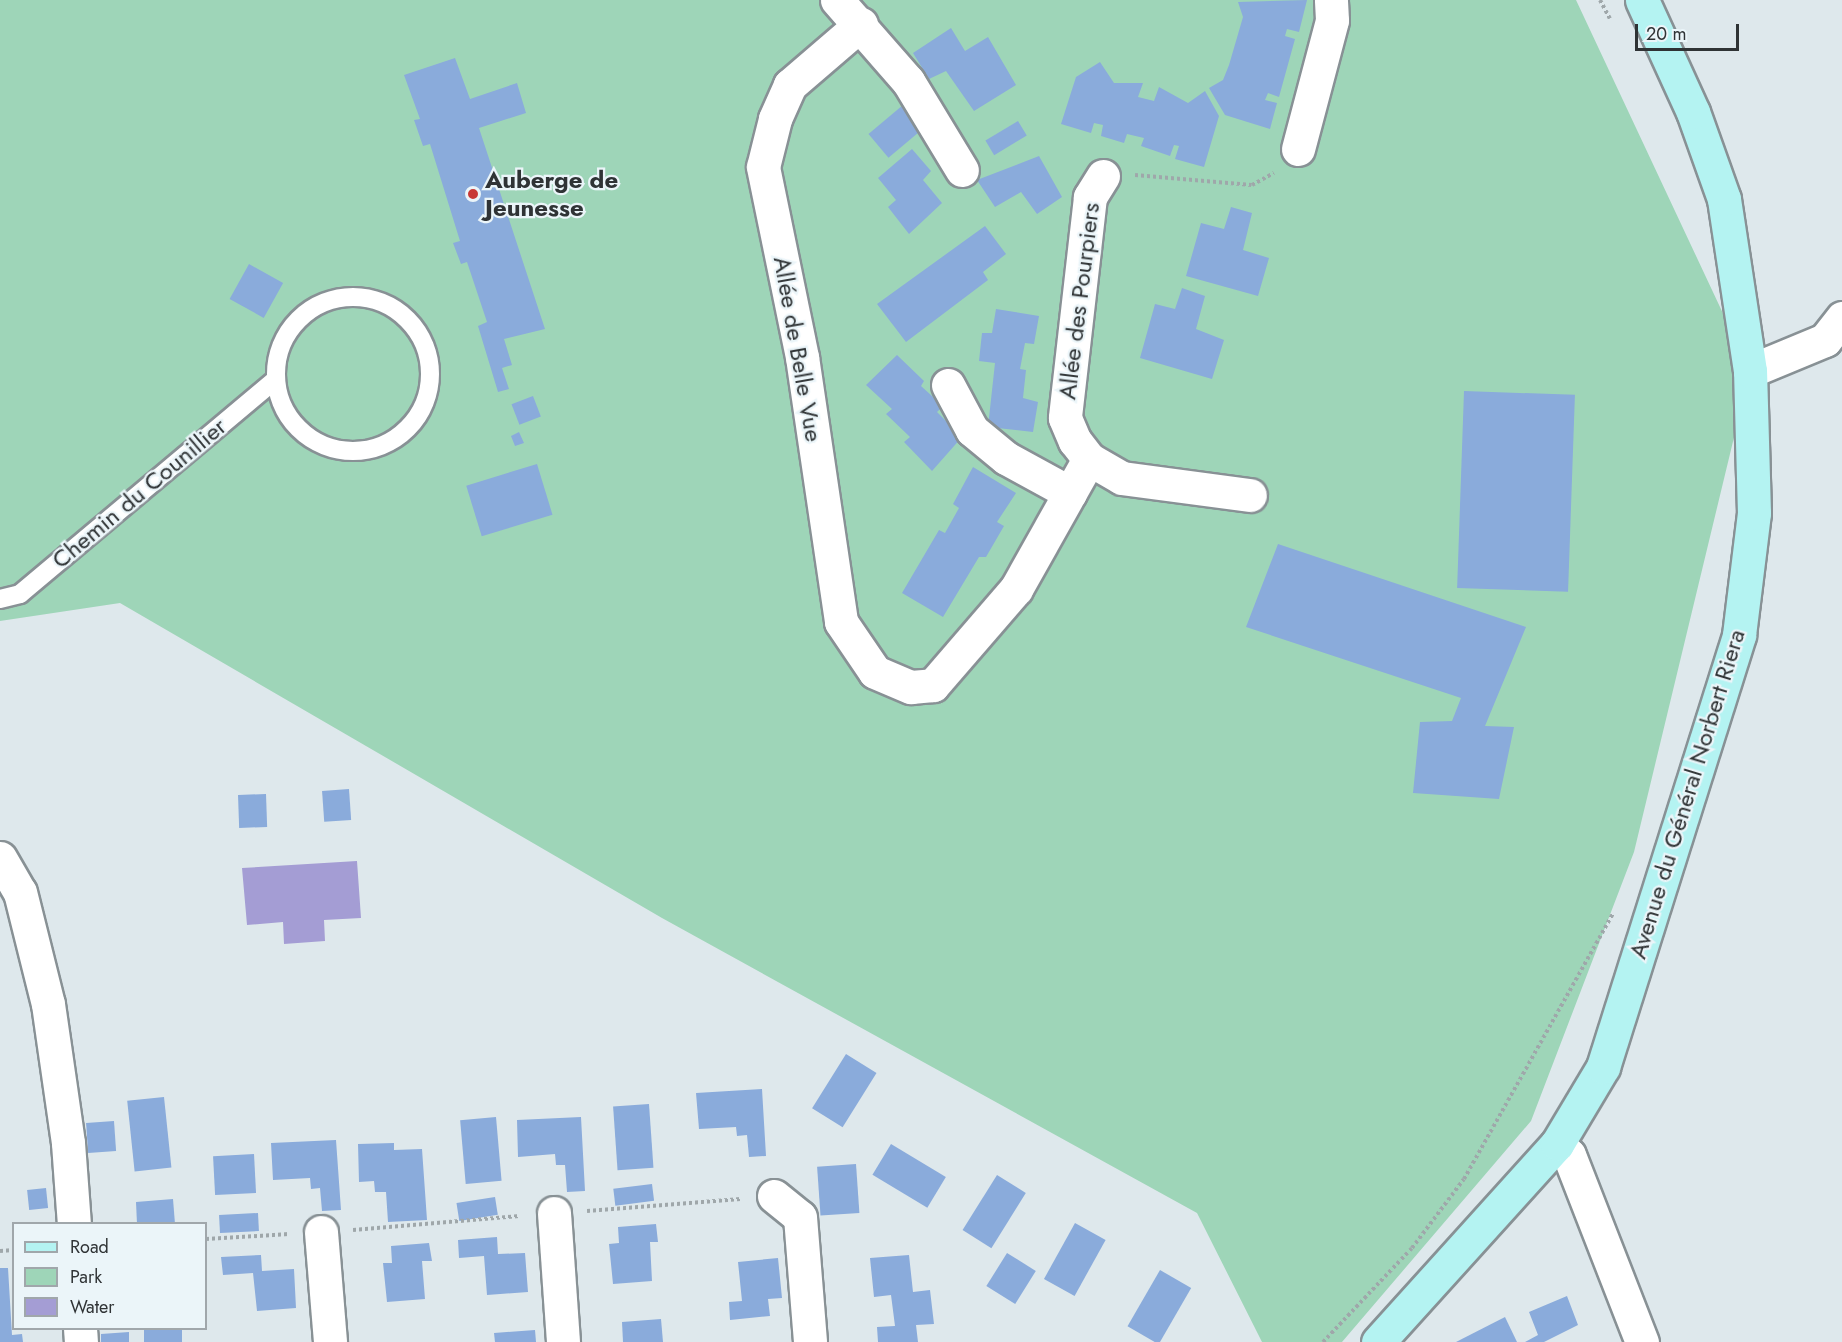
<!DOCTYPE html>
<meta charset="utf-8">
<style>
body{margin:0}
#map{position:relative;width:1842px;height:1342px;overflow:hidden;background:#dee8ec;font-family:Jost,sans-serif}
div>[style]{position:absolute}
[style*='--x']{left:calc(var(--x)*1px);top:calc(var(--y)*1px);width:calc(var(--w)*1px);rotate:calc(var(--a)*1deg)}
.green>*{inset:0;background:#9ed5b8}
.water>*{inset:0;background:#a49dd4}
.building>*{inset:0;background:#8aabdb;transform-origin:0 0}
.path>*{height:4px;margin-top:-2px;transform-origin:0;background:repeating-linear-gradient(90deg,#9fa7aa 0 3px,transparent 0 6px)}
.roads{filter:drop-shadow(2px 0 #889195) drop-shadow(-2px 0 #889195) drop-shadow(0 2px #889195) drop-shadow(0 -2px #889195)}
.service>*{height:18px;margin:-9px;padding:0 9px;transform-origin:9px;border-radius:9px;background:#fff}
.service>.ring{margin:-9px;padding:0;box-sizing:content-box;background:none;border:18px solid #fff;border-radius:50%}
.minor>*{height:33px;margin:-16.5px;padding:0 16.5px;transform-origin:16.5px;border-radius:16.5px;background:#fff}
.secondary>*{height:33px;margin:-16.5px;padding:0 16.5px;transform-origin:16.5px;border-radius:16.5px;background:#b4f3f2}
.dots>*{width:16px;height:16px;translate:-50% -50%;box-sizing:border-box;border:3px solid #ebf5f9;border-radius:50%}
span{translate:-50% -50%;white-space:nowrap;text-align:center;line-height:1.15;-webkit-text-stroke:4.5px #ebf5f9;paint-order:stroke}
.poi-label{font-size:24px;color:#2f3335;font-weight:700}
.left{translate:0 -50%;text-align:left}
.street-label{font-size:24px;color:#2f3335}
.legend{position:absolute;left:12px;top:1222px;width:195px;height:108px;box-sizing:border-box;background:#ebf5f9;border:2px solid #a0a7ab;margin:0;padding:8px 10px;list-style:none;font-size:18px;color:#2f3335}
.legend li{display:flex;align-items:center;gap:12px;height:30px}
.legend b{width:30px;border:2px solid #a0a7ab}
.scale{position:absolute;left:1635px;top:24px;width:104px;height:27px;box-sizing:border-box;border:3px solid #2f3335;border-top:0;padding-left:8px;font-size:18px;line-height:21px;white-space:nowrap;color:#2f3335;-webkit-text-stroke:4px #ebf5f9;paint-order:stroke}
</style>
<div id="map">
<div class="green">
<div style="clip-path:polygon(0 0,1576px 0,1750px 371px,1634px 852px,1531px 1121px,1342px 1342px,1262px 1342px,1197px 1213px,662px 918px,120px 603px,0 621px)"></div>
</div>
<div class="water">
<div style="clip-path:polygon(357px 861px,361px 918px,324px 920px,325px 941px,284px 944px,283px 922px,247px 925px,242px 868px)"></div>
</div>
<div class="building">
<div style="clip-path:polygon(1307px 0,1299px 32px,1287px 29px,1285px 36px,1295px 39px,1279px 97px,1268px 93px,1265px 100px,1277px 103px,1270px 129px,1225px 115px,1209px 88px,1223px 80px,1229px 65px,1243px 17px,1238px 2px)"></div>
<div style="clip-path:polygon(951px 28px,965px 51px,988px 37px,1016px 85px,974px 111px,946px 71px,929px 79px,913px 53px)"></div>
<div style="clip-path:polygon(455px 58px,470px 99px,517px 83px,526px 113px,479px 128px,545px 329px,504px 339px,512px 365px,502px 368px,509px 389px,498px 392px,478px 326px,487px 322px,467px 262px,461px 264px,453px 243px,460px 241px,430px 144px,423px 146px,414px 120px,420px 119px,404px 75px)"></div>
<div style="clip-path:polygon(1100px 62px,1114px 83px,1143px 83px,1138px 97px,1154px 101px,1159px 87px,1188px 103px,1205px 91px,1219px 116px,1204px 167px,1175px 159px,1179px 146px,1174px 145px,1170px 156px,1141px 146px,1144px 138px,1127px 134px,1124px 143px,1101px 136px,1103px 125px,1094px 123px,1091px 133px,1061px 124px,1076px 77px)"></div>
<div style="left:903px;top:105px;width:31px;height:45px;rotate:50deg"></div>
<div style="left:1018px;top:121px;width:17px;height:38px;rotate:59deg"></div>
<div style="clip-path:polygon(912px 149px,931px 171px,923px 180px,942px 203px,909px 234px,888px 207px,896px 200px,878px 178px)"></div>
<div style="clip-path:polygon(1039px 156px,1062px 197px,1037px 214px,1021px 192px,995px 207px,977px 180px)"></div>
<div style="clip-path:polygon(1231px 207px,1252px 213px,1243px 250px,1269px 258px,1258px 296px,1186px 276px,1201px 223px,1224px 229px)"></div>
<div style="clip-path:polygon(985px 226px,1006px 254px,983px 272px,988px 280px,906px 342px,877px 304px)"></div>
<div style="left:249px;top:264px;width:39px;height:40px;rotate:29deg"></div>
<div style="clip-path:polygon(1182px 288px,1205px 296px,1196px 329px,1224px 340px,1212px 379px,1140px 358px,1155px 304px,1175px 309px)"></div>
<div style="clip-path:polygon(996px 309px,1039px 316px,1034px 344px,1025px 343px,1020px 369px,1026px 370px,1023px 398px,1038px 402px,1033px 432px,988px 427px,995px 363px,979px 361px,982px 333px,992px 333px)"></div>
<div style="clip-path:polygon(897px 355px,924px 381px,921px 386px,943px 406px,937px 412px,962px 437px,932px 471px,904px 442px,910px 437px,886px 414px,892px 409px,866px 385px)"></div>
<div style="left:1464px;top:391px;width:111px;height:197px;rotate:2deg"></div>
<div style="left:533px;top:396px;width:22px;height:23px;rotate:69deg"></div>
<div style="clip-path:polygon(519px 432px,524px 443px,515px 446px,511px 436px)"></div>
<div style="left:537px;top:464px;width:53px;height:74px;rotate:73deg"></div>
<div style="clip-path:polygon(973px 467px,1016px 493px,997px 522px,1004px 526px,986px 557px,979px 557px,943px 617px,902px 593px,939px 530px,945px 533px,959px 508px,953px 504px)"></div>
<div style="clip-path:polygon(1278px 544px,1526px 627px,1485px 726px,1514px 727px,1499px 799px,1413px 793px,1420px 722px,1452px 721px,1461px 698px,1246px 627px)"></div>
<div style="left:349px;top:789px;width:31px;height:27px;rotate:86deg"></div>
<div style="left:266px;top:794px;width:33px;height:28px;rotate:88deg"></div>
<div style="left:846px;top:1054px;width:36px;height:64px;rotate:32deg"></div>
<div style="clip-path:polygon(762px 1089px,766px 1156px,749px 1157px,747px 1135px,737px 1136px,736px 1127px,699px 1129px,696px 1093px)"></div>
<div style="left:164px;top:1097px;width:71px;height:37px;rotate:84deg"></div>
<div style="left:649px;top:1104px;width:64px;height:36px;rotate:86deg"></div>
<div style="left:496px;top:1117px;width:64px;height:36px;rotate:85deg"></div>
<div style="clip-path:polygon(581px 1117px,585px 1191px,567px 1192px,565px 1165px,556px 1165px,555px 1154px,518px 1157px,517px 1120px)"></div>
<div style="left:114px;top:1121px;width:30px;height:28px;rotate:86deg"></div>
<div style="clip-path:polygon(336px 1140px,341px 1210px,322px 1211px,320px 1188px,311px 1189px,310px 1178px,273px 1180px,271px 1143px)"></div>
<div style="clip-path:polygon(394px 1143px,394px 1150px,422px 1149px,427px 1220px,388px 1222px,386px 1192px,375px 1192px,374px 1181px,359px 1182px,358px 1144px)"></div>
<div style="left:891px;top:1144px;width:64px;height:36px;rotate:31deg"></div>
<div style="left:254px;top:1154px;width:39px;height:41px;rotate:87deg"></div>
<div style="left:856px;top:1164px;width:49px;height:39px;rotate:86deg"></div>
<div style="left:997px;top:1175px;width:34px;height:65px;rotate:32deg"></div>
<div style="left:652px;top:1184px;width:17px;height:39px;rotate:83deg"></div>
<div style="left:46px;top:1188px;width:20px;height:19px;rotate:84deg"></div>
<div style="left:495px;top:1197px;width:18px;height:39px;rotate:81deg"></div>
<div style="clip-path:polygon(173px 1199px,175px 1224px,137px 1224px,136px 1202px)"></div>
<div style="left:258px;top:1213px;width:18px;height:39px;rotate:87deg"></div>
<div style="left:1075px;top:1223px;width:35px;height:64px;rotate:29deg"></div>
<div style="clip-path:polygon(656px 1224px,658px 1242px,650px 1242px,652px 1281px,613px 1284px,609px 1244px,619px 1243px,618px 1227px)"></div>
<div style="clip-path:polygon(497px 1237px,498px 1254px,525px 1253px,528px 1292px,487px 1295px,484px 1256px,459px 1258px,458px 1240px)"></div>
<div style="clip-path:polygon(429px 1243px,432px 1261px,422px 1261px,425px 1299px,387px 1302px,383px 1263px,392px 1263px,391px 1246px)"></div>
<div style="left:1007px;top:1253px;width:34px;height:39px;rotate:32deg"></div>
<div style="clip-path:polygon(261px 1255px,262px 1271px,294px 1269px,296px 1308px,257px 1311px,253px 1273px,223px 1275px,221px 1257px)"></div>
<div style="clip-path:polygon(909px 1255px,913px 1292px,930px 1290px,934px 1324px,916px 1325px,918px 1342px,878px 1342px,877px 1327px,895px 1326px,891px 1295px,874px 1297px,870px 1258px)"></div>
<div style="clip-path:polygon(778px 1258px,782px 1298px,768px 1299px,770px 1316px,730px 1320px,729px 1302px,742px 1301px,738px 1262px)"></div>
<div style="clip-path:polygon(0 1268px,8px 1268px,12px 1335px,22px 1334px,23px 1342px,0 1342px)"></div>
<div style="left:1160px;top:1270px;width:36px;height:65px;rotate:30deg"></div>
<div style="clip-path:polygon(1567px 1296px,1578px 1325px,1544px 1342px,1525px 1342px,1538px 1335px,1529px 1312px)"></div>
<div style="clip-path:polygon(1505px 1317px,1517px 1342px,1456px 1342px)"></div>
<div style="clip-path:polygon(661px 1319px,663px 1342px,623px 1342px,622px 1322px)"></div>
<div style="left:144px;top:1329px;width:38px;height:13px"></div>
<div style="clip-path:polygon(535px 1330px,536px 1342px,495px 1342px,494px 1333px)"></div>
<div style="clip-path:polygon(129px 1332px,129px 1342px,101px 1342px,101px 1334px)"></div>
</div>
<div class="path">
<div style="--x:1600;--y:0;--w:21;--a:62"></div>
<div style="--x:1135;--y:175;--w:117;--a:4.9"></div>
<div style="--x:1252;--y:185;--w:25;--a:-29"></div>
<div style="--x:587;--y:1211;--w:154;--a:-4.5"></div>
<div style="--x:353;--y:1230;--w:167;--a:-4.8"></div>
<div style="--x:206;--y:1239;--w:83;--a:-3.4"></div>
<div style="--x:0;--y:1251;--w:14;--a:-4"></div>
<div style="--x:1323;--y:1342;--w:129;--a:-46.6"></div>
<div style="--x:1412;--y:1248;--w:86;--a:-53"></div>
<div style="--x:1464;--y:1179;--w:305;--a:-60.7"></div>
</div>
<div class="roads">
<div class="service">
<div class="ring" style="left:276px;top:297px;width:136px;height:136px"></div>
<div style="--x:0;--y:599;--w:21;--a:-14"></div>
<div style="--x:20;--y:594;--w:333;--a:-40"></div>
</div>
<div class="minor">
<div style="--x:837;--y:0;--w:108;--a:48.8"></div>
<div style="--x:908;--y:81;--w:104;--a:58.8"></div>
<div style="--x:861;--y:24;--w:94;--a:139.3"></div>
<div style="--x:790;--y:85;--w:37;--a:114"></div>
<div style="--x:775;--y:119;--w:49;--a:104"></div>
<div style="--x:763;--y:167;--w:194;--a:78.4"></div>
<div style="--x:802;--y:357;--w:268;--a:81.6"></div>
<div style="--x:841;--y:622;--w:60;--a:55.8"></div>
<div style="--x:875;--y:672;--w:39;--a:23"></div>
<div style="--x:911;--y:687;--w:22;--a:-5"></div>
<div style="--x:933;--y:685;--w:127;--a:-49.2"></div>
<div style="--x:1016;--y:589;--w:149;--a:-60.7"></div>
<div style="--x:1298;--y:149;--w:133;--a:-75.2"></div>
<div style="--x:1332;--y:20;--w:20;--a:-93"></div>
<div style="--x:1103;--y:176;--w:25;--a:122"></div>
<div style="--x:1090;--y:197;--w:222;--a:96.5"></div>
<div style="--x:1065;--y:418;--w:25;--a:67"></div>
<div style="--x:1075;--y:441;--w:23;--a:52"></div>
<div style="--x:1089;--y:459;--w:38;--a:30"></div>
<div style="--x:1122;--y:478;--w:129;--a:7.6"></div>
<div style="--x:1750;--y:371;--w:81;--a:-22.5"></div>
<div style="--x:1825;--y:340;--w:28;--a:-52"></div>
<div style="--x:948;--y:385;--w:51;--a:61.9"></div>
<div style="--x:972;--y:430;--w:44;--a:39.5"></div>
<div style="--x:1006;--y:458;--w:73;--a:28.7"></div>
<div style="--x:0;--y:858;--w:39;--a:60"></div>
<div style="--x:20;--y:892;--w:115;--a:76"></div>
<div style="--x:48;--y:1004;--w:140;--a:81.8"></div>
<div style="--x:68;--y:1143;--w:81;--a:85.8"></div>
<div style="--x:1557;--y:1144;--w:16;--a:43"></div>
<div style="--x:1569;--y:1155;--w:201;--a:68.7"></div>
<div style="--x:774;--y:1196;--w:33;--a:39"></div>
<div style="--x:800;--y:1217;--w:125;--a:85.4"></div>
<div style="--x:554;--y:1213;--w:129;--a:86"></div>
<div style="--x:321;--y:1232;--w:110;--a:85.3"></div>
<div style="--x:80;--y:1328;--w:14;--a:86"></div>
</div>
<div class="secondary">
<div style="--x:1378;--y:1342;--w:267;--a:-47.9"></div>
<div style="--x:1557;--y:1144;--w:90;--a:-59.1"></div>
<div style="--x:1603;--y:1067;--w:453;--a:-72.5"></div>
<div style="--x:1739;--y:635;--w:123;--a:-83"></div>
<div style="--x:1754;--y:513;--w:142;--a:-91.6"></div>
<div style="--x:1750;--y:371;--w:174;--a:-98.6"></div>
<div style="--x:1724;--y:199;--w:92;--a:-109.6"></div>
<div style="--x:1693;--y:112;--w:123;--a:-114.5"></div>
</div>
</div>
<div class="dots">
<div style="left:473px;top:194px;background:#c83936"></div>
</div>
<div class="poi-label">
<span class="left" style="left:485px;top:194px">Auberge de<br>Jeunesse</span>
</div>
<div class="street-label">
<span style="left:1079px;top:301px;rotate:-83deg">Allée des Pourpiers</span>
<span style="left:798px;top:349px;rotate:80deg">Allée de Belle Vue</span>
<span style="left:139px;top:493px;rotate:-40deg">Chemin du Counillier</span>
<span style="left:1687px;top:794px;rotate:-73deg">Avenue du Général Norbert Riera</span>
</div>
<ul class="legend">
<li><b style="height:8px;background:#b4f3f2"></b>Road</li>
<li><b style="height:16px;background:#9ed5b8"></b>Park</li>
<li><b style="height:16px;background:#a49dd4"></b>Water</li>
</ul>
<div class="scale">20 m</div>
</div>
